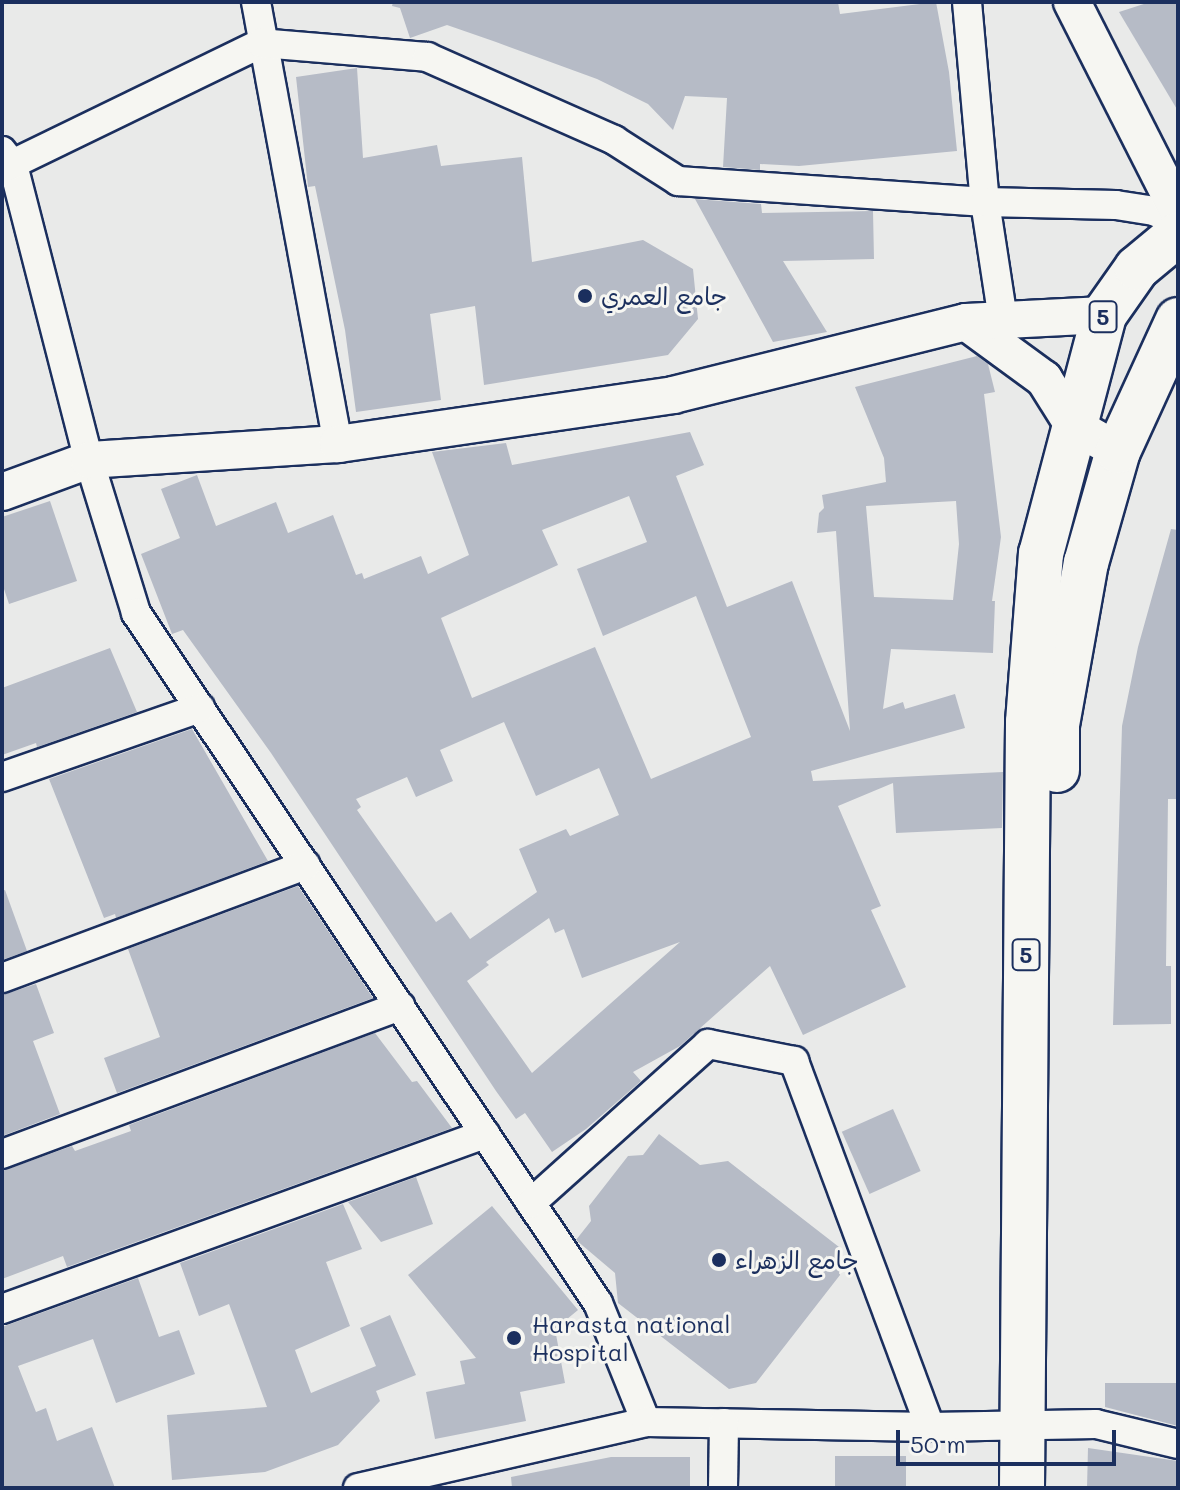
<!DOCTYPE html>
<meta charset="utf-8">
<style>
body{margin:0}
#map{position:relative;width:1180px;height:1490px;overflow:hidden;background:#e9eae9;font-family:Mali,"Playpen Sans Arabic",sans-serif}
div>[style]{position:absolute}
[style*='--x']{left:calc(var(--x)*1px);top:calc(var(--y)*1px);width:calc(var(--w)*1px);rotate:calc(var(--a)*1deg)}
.building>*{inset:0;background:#b6bbc6;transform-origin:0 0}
.roads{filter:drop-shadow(2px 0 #1b2f5e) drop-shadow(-2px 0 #1b2f5e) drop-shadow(0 2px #1b2f5e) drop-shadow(0 -2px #1b2f5e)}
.minor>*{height:28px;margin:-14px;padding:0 14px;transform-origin:14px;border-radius:14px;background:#f6f6f2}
.tertiary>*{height:36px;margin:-18px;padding:0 18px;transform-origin:18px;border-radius:18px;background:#f6f6f2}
.primary>*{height:44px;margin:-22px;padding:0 22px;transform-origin:22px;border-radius:22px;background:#f6f6f2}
.dots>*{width:22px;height:22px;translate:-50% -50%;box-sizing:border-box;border:4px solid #f6f6f2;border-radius:50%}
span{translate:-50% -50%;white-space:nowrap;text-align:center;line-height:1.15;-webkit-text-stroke:6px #f6f6f2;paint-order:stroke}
.shield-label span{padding:2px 6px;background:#f6f6f2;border:2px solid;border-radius:6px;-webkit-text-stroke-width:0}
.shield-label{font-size:22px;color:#1b2f5e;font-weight:700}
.poi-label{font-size:24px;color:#1b2f5e}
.left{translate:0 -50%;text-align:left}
.frame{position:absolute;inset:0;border:4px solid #1b2f5e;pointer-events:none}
.scale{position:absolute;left:896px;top:1430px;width:220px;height:36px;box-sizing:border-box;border:4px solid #1b2f5e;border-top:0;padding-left:10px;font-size:24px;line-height:28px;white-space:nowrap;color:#1b2f5e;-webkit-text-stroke:6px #f6f6f2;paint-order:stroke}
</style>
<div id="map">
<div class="building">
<div style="clip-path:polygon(393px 2px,838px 2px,840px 14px,936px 2px,949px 72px,957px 151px,799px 166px,760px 164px,760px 170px,723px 167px,727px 98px,685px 96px,673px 130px,648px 104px,597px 79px,496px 42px,447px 25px,410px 38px,400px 8px,392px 6px)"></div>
<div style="clip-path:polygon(1150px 2px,1178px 2px,1178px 111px,1119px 12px)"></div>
<div style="clip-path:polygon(357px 68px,363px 158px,437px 145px,441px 166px,522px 157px,532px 262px,643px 240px,693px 269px,698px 319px,668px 355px,484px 385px,475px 306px,430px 314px,441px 400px,356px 412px,345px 330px,315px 186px,308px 187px,296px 77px)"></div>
<div style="clip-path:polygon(695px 199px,761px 204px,762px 213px,873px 211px,874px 259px,783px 261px,827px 332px,773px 342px)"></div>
<div style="clip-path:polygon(evenodd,977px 356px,988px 364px,995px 392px,984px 394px,1001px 537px,992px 601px,995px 601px,993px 653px,891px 649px,883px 709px,903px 702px,905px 709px,955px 694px,965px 728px,811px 771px,813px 781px,1003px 772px,1002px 828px,896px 833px,893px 783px,838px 806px,881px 906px,871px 910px,906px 987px,803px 1035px,770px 966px,680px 1046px,633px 1072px,641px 1081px,586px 1129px,552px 1152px,525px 1113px,516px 1119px,496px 1091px,271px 753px,183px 630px,172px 634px,141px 554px,180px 538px,161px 489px,197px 475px,216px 526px,276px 502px,288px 533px,333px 515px,356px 575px,362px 573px,364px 579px,421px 556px,428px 574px,469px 555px,432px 452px,506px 443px,512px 465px,690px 432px,704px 465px,676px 476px,727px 607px,792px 581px,850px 731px,836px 531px,817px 533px,819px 513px,824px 508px,822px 495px,886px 482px,884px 458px,855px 387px,977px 356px,629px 496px,647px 542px,577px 569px,603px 636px,696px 596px,751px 737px,651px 779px,595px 647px,472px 698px,441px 618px,558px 565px,542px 530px,629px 496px,977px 356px,956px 501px,959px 544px,953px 600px,874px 597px,866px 506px,956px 501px,977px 356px,504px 722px,536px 796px,599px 768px,619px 815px,570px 836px,566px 829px,519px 849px,537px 892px,470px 939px,451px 912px,436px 922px,357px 810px,361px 807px,356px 799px,407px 777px,416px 797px,453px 781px,440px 750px,504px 722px,977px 356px,549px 918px,555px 933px,564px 929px,582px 978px,680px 942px,532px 1073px,467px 981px,489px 965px,486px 962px,549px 918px)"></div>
<div style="clip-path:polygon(50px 501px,77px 581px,9px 604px,2px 583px,2px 517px)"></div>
<div style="clip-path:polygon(1171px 529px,1178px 530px,1178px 799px,1168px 799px,1166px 966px,1171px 966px,1171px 1024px,1113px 1025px,1122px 726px,1138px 647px)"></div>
<div style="clip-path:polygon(110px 648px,137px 712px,37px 747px,36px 743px,2px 755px,2px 688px)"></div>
<div style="clip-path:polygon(192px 729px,268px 861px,116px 918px,115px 914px,104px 918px,49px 779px)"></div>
<div style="clip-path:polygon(298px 886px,373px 998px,117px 1093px,104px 1058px,160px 1037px,128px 949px)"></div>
<div style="clip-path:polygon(5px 890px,27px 951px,2px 960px,2px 891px)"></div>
<div style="clip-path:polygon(36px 984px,54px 1033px,33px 1041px,60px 1114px,2px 1136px,2px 995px)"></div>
<div style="clip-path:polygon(375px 1033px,412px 1082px,417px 1081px,452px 1128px,67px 1267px,63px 1256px,2px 1279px,2px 1171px,72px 1146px,75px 1151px,131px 1131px,129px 1125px)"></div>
<div style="left:893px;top:1109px;width:68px;height:56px;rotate:66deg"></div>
<div style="clip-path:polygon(659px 1134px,700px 1165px,728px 1161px,839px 1247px,840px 1275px,756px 1383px,729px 1389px,618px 1303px,615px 1273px,576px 1240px,591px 1221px,589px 1206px,628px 1156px,643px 1155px)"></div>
<div style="clip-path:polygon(416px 1177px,433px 1224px,381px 1242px,348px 1202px)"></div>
<div style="clip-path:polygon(343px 1204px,362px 1249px,326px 1262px,350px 1326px,295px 1350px,311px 1393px,376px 1366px,360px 1328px,390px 1315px,416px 1375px,376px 1391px,380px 1401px,338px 1445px,265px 1472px,172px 1480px,167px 1415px,267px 1407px,229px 1304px,199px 1316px,180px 1263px)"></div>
<div style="clip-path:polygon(492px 1206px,578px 1310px,555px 1329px,565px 1383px,520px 1392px,526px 1421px,435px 1439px,426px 1392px,465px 1384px,460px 1361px,476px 1358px,408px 1275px)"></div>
<div style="clip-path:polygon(138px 1278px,159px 1337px,179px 1330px,195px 1374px,116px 1403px,93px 1339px,18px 1366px,36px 1412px,46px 1408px,57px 1441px,92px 1427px,115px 1488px,2px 1488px,2px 1327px)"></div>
<div style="clip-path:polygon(1105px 1383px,1178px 1383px,1178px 1426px,1105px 1407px)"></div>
<div style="clip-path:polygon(1088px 1448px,1178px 1461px,1178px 1488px,1087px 1488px)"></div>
<div style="left:835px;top:1456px;width:71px;height:32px"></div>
<div style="clip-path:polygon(611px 1457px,690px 1457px,690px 1488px,512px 1488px,511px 1477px)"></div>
</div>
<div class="roads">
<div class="minor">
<div style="--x:256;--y:2;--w:450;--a:79.5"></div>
<div style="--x:967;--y:2;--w:201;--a:84.9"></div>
<div style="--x:985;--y:202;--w:119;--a:81.3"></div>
<div style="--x:2;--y:151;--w:18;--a:52"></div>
<div style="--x:13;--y:165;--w:305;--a:75.6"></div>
<div style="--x:89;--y:460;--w:160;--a:72.9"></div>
<div style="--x:136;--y:613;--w:830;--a:56.2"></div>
<div style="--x:598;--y:1303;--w:128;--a:68"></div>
<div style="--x:2;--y:169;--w:288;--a:-25.9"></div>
<div style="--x:261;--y:43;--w:167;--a:4.8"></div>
<div style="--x:427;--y:57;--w:205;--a:23.9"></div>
<div style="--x:614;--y:140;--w:76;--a:32.6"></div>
<div style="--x:678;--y:181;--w:308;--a:3.9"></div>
<div style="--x:985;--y:202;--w:131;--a:1.3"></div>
<div style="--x:1116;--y:205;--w:38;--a:9"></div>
<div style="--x:1154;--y:211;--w:26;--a:25"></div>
<div style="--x:2;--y:777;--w:210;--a:-19.2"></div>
<div style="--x:2;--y:978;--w:324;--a:-20.4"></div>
<div style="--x:2;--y:1154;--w:425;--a:-20.4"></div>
<div style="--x:531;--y:1203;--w:238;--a:-41.9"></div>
<div style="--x:708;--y:1044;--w:88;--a:11.2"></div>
<div style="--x:794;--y:1061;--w:390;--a:69.6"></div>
<div style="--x:2;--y:1309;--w:514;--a:-19.92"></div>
<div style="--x:358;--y:1488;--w:295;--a:-12.9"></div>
<div style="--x:646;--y:1422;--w:284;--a:1"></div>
<div style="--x:930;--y:1427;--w:166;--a:-1"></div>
<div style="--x:1096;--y:1424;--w:84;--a:13.7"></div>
<div style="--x:723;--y:1488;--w:65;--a:-89.1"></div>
</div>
<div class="tertiary">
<div style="--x:1072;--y:2;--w:234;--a:63.1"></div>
<div style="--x:966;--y:322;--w:97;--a:36.2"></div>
<div style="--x:1044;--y:379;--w:54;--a:57.8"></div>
<div style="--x:1073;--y:425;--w:52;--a:30"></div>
<div style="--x:2;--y:492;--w:93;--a:-20.2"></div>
<div style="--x:89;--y:460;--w:250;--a:-3.7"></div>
<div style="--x:338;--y:444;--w:339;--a:-8.3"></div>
<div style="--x:673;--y:395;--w:302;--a:-14"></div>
<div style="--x:966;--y:322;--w:138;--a:-2.9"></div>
</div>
<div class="primary">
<div style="--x:1057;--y:770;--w:45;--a:-90"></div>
<div style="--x:1057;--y:725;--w:165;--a:-79.9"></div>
<div style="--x:1086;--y:563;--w:116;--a:-74.1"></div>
<div style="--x:1118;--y:451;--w:144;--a:-65.4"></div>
<div style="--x:1022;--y:1488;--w:766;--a:-89.55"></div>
<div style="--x:1028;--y:722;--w:169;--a:-85.6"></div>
<div style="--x:1041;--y:554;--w:247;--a:-75.2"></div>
<div style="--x:1104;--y:315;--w:57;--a:-54.9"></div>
<div style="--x:1137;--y:268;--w:53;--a:-39.7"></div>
</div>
</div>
<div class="dots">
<div style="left:585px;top:296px;background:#1b2f5e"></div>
<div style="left:719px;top:1260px;background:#1b2f5e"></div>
<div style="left:514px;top:1338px;background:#1b2f5e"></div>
</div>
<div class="shield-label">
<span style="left:1103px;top:317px">5</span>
<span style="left:1026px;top:955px">5</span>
</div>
<div class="poi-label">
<span class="left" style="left:601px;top:296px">جامع العمري</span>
<span class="left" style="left:735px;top:1260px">جامع الزهراء</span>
<span class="left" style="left:532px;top:1338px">Harasta national<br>Hospital</span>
</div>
<div class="frame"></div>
<div class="scale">50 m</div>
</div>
